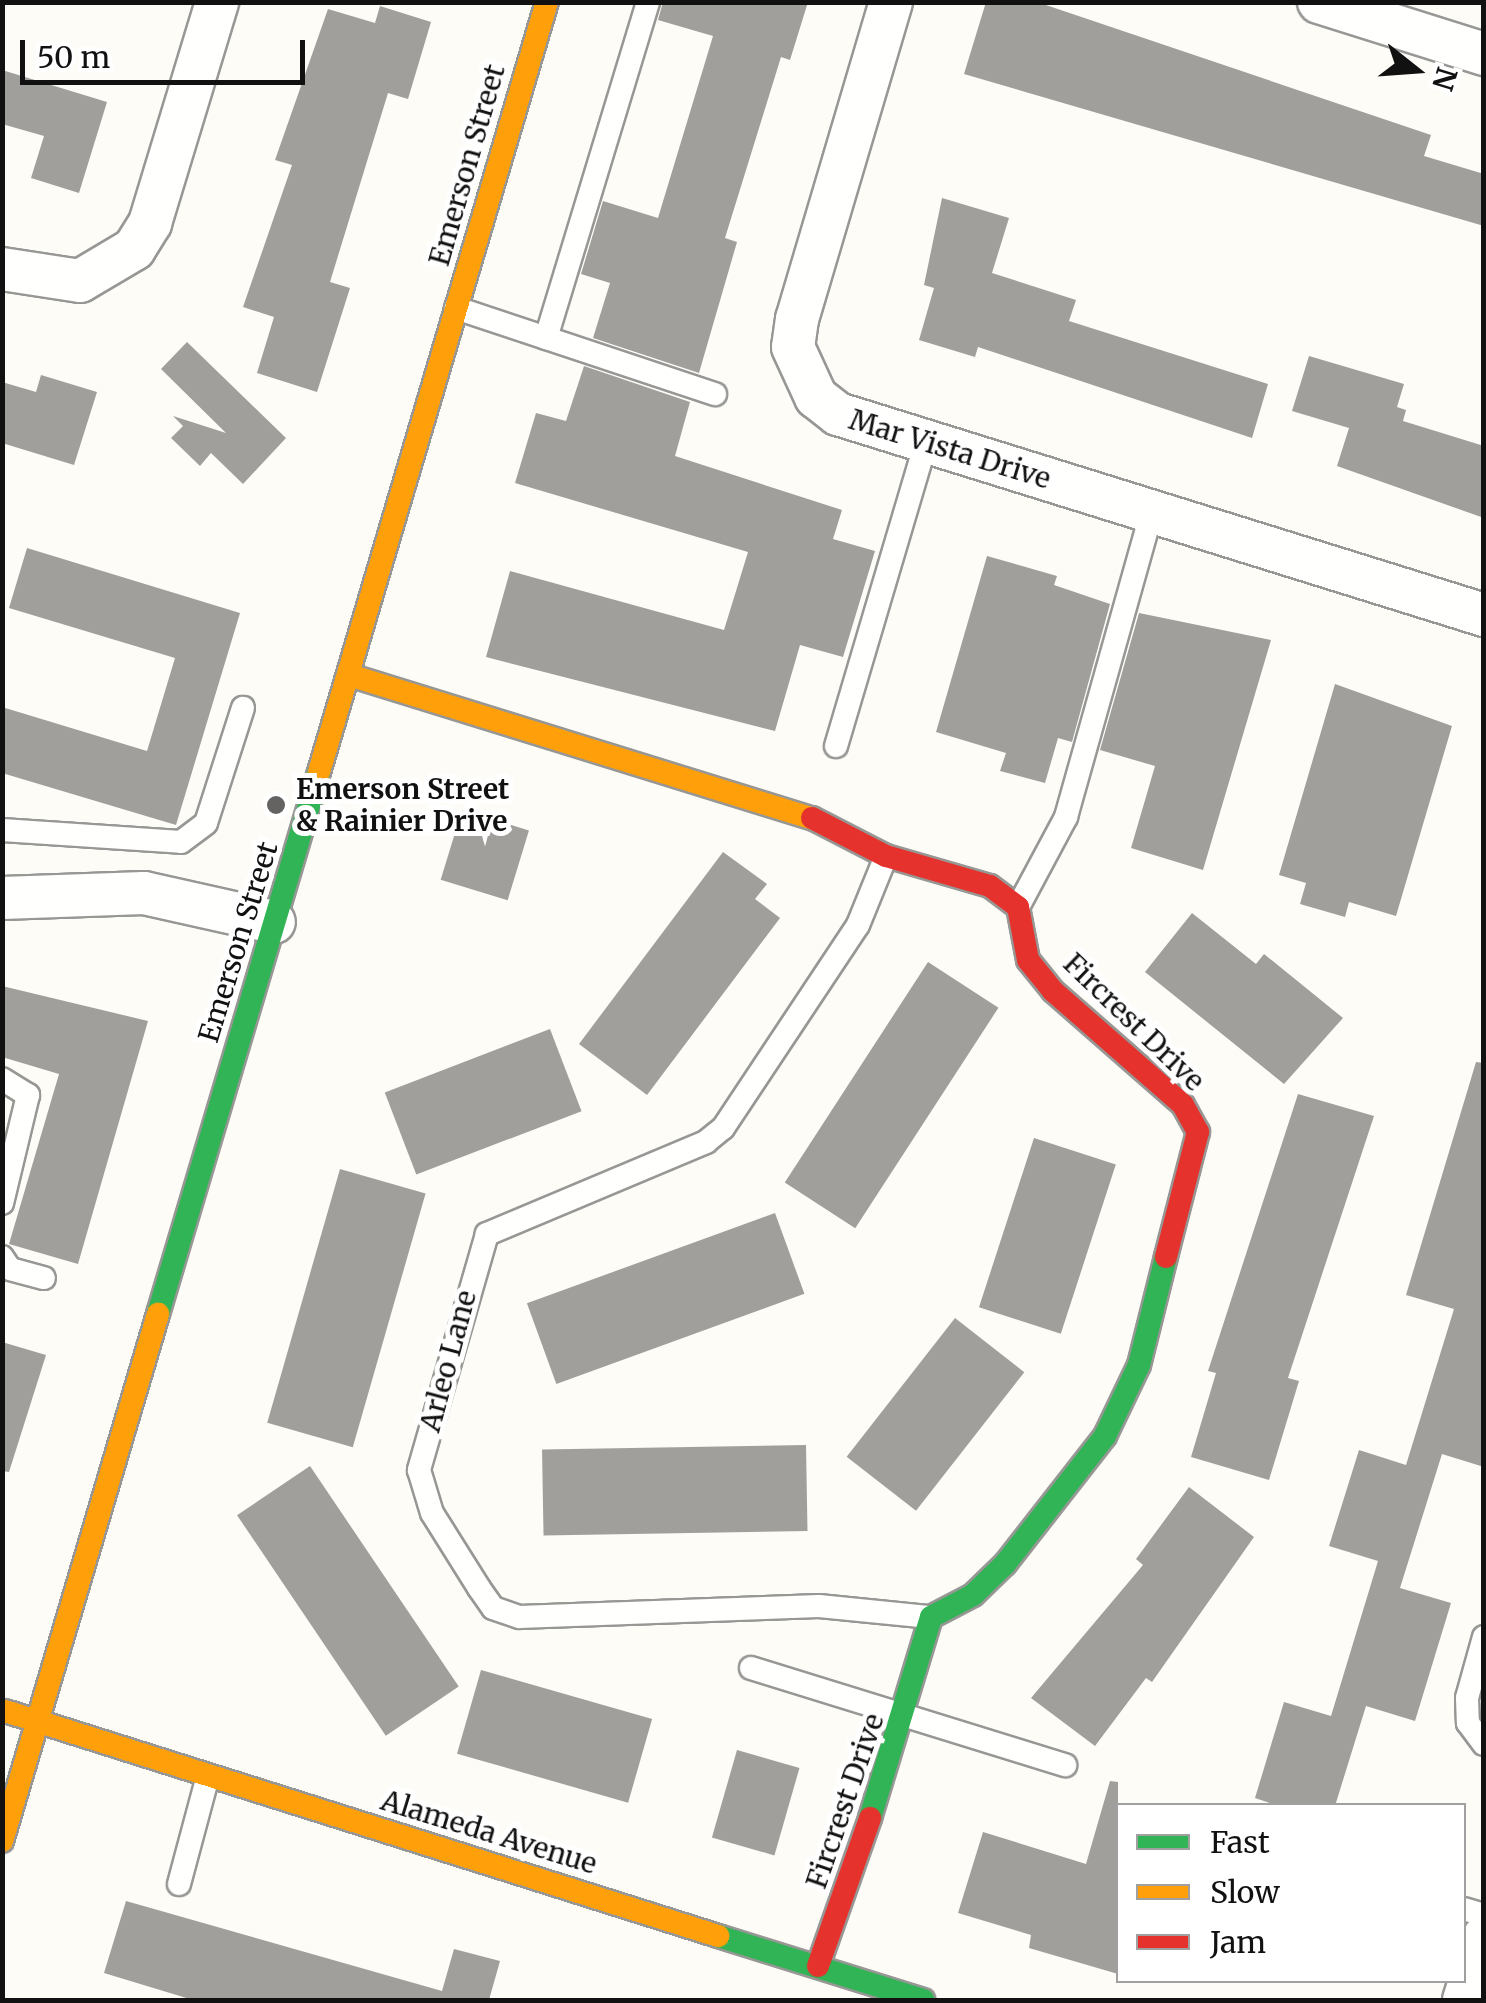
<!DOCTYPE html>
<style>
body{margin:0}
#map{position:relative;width:1486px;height:2003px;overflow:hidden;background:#fdfcf7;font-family:Merriweather,serif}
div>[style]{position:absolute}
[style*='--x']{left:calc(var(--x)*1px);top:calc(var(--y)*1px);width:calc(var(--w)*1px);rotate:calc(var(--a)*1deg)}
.building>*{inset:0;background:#a19f9c;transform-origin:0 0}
.roads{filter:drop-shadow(2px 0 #979795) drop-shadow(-2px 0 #979795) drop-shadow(0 2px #979795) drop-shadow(0 -2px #979795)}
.lane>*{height:22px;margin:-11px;padding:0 11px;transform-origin:11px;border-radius:11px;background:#fffffe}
.street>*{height:42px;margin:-21px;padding:0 21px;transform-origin:21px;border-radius:21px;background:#fffffe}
.fast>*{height:22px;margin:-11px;padding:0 11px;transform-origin:11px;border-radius:11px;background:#30b455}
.slow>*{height:22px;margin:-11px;padding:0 11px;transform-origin:11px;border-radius:11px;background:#ff9f0a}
.jam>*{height:22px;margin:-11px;padding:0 11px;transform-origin:11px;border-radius:11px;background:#e5322d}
.dots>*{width:28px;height:28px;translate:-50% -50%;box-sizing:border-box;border:5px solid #fff;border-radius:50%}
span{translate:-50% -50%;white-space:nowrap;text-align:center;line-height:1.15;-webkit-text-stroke:10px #fff;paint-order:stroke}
.street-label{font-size:28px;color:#111}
.poi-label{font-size:28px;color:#111;font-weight:700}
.left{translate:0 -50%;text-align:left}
.frame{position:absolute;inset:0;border:5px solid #111;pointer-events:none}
.legend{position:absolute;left:1116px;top:1803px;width:350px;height:180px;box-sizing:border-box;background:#fff;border:2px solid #a0a0a0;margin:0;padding:12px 18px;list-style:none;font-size:30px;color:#111}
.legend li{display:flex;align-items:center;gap:20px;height:50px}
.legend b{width:50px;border:2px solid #a0a0a0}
.north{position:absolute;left:1366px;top:20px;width:100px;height:100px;-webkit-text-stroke:8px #fff;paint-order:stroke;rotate:107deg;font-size:28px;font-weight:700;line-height:40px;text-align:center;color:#111}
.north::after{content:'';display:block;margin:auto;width:35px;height:45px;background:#111;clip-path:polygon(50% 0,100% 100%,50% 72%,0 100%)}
.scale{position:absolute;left:20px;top:40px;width:285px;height:45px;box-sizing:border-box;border:5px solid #111;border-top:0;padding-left:12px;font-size:30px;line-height:35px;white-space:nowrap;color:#111;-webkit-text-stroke:8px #fff;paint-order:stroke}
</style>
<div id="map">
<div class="building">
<div style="clip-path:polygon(663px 2px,808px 2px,790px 60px,781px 57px,725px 238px,737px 242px,699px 373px,593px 338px,610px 283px,581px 274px,603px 201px,658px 218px,713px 36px,658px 20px)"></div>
<div style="clip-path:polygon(986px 2px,1037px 2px,1431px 135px,1424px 156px,1484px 174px,1484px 226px,964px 74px)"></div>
<div style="clip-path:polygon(380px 6px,431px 22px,408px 99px,388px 93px,330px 282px,350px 288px,317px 392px,257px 373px,274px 317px,243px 307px,292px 165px,275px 160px,328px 9px,375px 23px)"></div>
<div style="clip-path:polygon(2px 70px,107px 102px,79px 193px,31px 178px,44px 136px,2px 124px)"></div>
<div style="clip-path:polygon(942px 198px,1009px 218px,992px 273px,1076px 300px,1069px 321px,1268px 384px,1252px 438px,978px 347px,975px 357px,919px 340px,934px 288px,924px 285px)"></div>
<div style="clip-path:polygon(187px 342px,286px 438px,243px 484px,211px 453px,200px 466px,171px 438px,183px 426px,173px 416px,226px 433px,161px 369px)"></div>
<div style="clip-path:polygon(1309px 356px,1404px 384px,1397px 407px,1406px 410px,1403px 421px,1484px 446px,1484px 518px,1337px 466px,1349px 428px,1292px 411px)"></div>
<div style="clip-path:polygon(584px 366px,690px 402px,675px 456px,842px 510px,833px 539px,875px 551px,843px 657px,800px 645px,775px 731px,486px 657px,510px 571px,724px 630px,748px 552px,515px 483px,536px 413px,566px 421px)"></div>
<div style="clip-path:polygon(41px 375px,97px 392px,74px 465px,2px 443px,2px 382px,36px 392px)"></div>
<div style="clip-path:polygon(27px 548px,240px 613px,176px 825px,2px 773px,2px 707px,147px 751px,175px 658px,9px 608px)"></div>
<div style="clip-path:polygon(987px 556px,1057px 576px,1054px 585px,1110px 604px,1072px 742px,1058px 738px,1045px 783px,1000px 771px,1006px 753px,936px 732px)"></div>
<div style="clip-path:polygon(1139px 613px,1271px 640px,1203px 870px,1131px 848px,1155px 766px,1100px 750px)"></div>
<div style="clip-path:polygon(1335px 684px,1452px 726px,1396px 916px,1349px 902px,1345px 917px,1300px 904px,1306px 883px,1279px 875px)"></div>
<div style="left:462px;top:810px;width:70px;height:73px;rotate:17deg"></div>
<div style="clip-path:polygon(723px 852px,767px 884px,755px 899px,780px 918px,647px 1095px,579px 1044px)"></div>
<div style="clip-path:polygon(1192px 913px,1256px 964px,1264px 954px,1343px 1018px,1284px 1084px,1145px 972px)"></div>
<div style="left:928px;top:962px;width:84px;height:263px;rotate:33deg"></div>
<div style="clip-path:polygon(2px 986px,148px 1021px,78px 1264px,9px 1244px,59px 1074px,2px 1057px)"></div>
<div style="left:550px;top:1029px;width:88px;height:177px;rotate:69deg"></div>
<div style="clip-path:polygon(1476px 1062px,1484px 1063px,1484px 1467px,1442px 1454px,1400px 1588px,1451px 1603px,1415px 1721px,1366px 1706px,1335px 1806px,1279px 1806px,1255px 1798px,1284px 1702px,1331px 1716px,1378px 1561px,1329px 1546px,1359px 1450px,1406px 1465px,1454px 1309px,1406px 1295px)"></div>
<div style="clip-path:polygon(1298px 1094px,1374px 1116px,1288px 1378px,1299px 1381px,1269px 1480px,1191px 1457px,1216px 1373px,1208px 1371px)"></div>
<div style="left:1034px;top:1138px;width:86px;height:178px;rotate:18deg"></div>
<div style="left:340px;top:1169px;width:89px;height:264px;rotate:16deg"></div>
<div style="left:775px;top:1213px;width:86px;height:264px;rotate:70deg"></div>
<div style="left:955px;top:1318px;width:88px;height:176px;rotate:38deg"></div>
<div style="clip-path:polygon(2px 1342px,46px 1355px,9px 1472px,2px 1471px)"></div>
<div style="left:806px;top:1445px;width:86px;height:264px;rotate:89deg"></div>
<div style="left:310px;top:1466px;width:266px;height:88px;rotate:56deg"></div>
<div style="clip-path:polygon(1189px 1487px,1254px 1537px,1152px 1682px,1146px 1678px,1095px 1746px,1031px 1698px,1143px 1565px,1136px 1559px)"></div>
<div style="left:481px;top:1670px;width:178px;height:87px;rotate:16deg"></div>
<div style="left:737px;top:1750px;width:65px;height:91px;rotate:16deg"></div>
<div style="clip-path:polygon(1110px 1781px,1118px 1782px,1118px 1974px,1029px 1948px,1031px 1935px,958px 1913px,983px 1832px,1086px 1864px)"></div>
<div style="clip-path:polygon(126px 1901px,442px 1991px,454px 1949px,500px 1961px,489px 2000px,193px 2000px,104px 1973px)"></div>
</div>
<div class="roads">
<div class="lane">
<div style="--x:456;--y:308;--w:273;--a:18.4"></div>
<div style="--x:546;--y:338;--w:351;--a:-73.1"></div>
<div style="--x:836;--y:746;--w:317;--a:-73.5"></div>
<div style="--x:2;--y:830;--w:179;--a:3.8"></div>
<div style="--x:181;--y:842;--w:31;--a:-37"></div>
<div style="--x:206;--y:823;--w:121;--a:-72.2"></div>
<div style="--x:886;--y:856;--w:74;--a:112.1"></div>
<div style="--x:858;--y:925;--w:244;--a:123.6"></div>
<div style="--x:723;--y:1128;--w:22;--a:141"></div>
<div style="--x:706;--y:1142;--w:238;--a:157.2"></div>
<div style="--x:487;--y:1234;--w:246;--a:106.1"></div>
<div style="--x:419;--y:1470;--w:45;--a:73.2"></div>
<div style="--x:432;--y:1513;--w:89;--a:57.9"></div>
<div style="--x:479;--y:1588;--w:24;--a:55"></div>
<div style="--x:493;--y:1608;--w:28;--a:19"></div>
<div style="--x:519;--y:1617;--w:300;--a:-2.1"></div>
<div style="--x:819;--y:1606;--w:112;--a:5.7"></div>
<div style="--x:1018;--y:907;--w:102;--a:-61.9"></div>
<div style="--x:1066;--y:817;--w:317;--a:-74.3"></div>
<div style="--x:2;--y:1079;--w:31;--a:32"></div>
<div style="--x:28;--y:1095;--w:111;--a:103.5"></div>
<div style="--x:2;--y:1257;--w:14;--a:56"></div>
<div style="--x:10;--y:1269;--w:35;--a:15"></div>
<div style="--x:1484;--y:1637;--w:63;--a:105.6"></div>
<div style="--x:1467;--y:1698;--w:25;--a:88"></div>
<div style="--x:1468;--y:1723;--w:26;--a:53"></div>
<div style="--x:751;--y:1668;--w:329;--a:17.2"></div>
<div style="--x:179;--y:1884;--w:112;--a:-75"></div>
<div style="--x:1464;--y:1909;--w:21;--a:17"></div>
</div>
<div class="street">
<div style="--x:891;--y:2;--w:331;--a:106.5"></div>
<div style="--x:797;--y:319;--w:28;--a:98"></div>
<div style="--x:793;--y:347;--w:55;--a:65.3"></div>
<div style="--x:816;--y:397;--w:28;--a:38"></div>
<div style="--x:838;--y:414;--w:677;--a:17.28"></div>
<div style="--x:1319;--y:2;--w:173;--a:17.5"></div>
<div style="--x:2;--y:269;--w:79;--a:8.7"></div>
<div style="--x:80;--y:281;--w:63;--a:-30.7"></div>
<div style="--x:134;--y:249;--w:31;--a:-58"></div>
<div style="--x:150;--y:223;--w:231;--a:-73.1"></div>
<div style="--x:2;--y:898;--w:142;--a:-2"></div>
<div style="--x:144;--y:893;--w:133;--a:12.6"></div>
<div style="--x:1464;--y:2000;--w:66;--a:-72.4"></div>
</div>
<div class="fast">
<div style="--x:158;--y:1314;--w:565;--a:-73.46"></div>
<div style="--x:870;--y:1818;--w:210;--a:-73.1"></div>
<div style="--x:931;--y:1617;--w:47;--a:-27.6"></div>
<div style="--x:973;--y:1595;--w:45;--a:-44.1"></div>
<div style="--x:1005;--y:1564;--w:162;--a:-52"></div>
<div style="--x:1105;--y:1436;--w:79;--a:-64.4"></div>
<div style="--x:1139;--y:1365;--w:111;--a:-76"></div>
<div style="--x:718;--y:1936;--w:215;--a:17.3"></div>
</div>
<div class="slow">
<div style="--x:349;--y:675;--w:485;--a:17.2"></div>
<div style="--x:319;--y:772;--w:803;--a:-73.51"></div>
<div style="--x:5;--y:1711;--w:748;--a:17.51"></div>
<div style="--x:2;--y:1841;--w:550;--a:-73.51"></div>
</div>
<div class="jam">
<div style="--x:812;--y:818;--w:83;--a:27.2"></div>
<div style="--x:886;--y:856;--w:108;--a:16.1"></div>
<div style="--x:990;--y:886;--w:35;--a:37"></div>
<div style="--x:1018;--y:907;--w:54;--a:79.3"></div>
<div style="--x:1028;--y:960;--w:40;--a:51"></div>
<div style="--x:1053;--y:991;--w:173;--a:41.2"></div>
<div style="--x:1183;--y:1105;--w:31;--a:61"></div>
<div style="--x:1198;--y:1132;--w:129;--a:104.4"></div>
<div style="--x:818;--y:1966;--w:157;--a:-70.6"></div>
</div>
</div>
<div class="dots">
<div style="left:276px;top:805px;background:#646362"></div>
</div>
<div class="street-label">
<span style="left:467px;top:165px;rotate:-74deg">Emerson Street</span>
<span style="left:950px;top:449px;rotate:17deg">Mar Vista Drive</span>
<span style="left:238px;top:942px;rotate:-73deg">Emerson Street</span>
<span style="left:1134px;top:1022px;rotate:44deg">Fircrest Drive</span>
<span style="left:448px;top:1361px;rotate:-75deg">Arleo Lane</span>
<span style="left:845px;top:1801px;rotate:-71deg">Fircrest Drive</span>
<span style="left:489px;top:1832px;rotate:17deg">Alameda Avenue</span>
</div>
<div class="poi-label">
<span class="left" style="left:296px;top:805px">Emerson Street<br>&amp; Rainier Drive</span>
</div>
<div class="frame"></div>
<ul class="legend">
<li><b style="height:12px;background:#30b455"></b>Fast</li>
<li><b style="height:12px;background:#ff9f0a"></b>Slow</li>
<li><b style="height:12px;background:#e5322d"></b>Jam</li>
</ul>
<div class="north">N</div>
<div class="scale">50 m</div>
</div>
